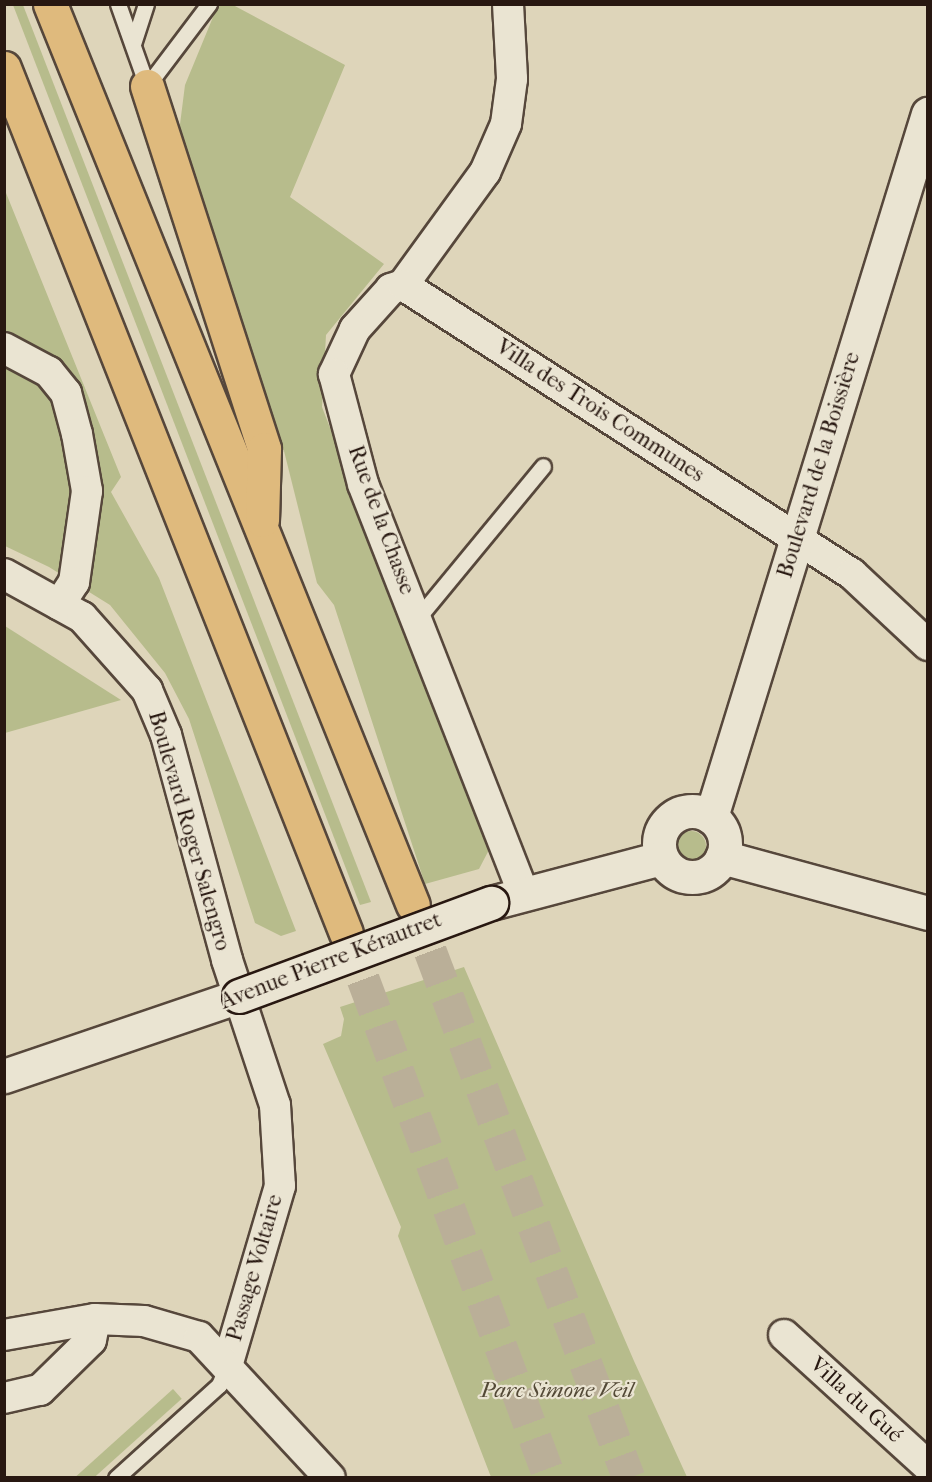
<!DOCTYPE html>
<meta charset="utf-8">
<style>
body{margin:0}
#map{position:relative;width:932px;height:1482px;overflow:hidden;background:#ded5ba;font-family:"IM FELL French Canon",serif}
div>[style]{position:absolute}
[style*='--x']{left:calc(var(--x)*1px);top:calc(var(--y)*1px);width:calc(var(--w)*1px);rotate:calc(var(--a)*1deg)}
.green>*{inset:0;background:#b7bc8c;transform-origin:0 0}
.round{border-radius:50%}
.motorway-tunnel>*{height:33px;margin-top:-16.5px;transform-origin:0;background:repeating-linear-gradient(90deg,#baaf98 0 33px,transparent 0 49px)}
.roads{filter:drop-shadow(2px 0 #56473b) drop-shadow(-2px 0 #56473b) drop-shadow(0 2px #56473b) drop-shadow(0 -2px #56473b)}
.service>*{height:15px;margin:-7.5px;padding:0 7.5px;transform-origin:7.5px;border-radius:7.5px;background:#eae4d2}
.minor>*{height:30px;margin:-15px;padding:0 15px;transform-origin:15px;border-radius:15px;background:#eae4d2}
.secondary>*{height:33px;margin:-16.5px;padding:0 16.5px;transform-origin:16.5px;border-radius:16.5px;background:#eae4d2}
.secondary>.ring{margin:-16.5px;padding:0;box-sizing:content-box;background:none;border:33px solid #eae4d2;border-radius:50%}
.motorway>*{height:33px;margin:-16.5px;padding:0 16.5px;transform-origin:16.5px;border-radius:16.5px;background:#dfba7d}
.bridges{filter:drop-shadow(2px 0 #281811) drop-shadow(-2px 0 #281811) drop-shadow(0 2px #281811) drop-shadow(0 -2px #281811)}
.secondary-bridge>*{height:33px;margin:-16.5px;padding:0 16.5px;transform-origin:16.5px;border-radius:16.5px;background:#eae4d2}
span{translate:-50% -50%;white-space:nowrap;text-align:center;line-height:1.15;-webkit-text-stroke:4.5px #eae4d2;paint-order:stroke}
.street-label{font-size:22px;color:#281811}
.park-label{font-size:22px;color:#534936;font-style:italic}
.frame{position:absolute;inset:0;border:6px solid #281811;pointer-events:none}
</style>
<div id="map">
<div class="green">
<div style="clip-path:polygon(13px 5px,23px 5px,371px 902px,360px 905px)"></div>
<div style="clip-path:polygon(218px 5px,233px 5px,345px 65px,290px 197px,384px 264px,326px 335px,322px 407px,491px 846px,479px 869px,425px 884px,334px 605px,317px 583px,284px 451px,249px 364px,178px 140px,185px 85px)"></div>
<div style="clip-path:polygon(4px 188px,121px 477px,111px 492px,159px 578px,296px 931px,281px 936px,255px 923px,189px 719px,165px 673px,110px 605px,49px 567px,5px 546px)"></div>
<div style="clip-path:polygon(5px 626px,121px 700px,5px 733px)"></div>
<div class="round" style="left:676px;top:831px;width:30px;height:30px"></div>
<div style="clip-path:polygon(464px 967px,634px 1361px,687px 1477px,491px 1477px,398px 1236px,401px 1227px,323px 1044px,341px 1036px,344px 1019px,340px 1007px)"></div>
<div style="left:173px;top:1389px;width:13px;height:134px;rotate:48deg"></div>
</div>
<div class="motorway-tunnel">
<div style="--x:413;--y:905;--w:612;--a:69.35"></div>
<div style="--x:346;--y:933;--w:582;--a:69.48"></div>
</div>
<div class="roads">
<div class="service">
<div style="--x:118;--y:4;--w:87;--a:70.5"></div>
<div style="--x:133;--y:44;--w:42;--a:-72"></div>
<div style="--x:147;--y:86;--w:103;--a:-52.9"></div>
<div style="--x:417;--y:619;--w:198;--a:-50.5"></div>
<div style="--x:116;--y:1478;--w:139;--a:-42.1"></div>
<div style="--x:219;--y:1385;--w:21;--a:-67"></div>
</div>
<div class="minor">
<div style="--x:508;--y:4;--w:75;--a:86.9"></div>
<div style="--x:512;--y:79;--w:45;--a:97.6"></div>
<div style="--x:506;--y:124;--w:52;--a:113.6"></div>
<div style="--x:485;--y:172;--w:140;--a:126"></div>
<div style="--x:403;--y:285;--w:13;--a:162"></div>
<div style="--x:391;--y:289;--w:54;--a:132"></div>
<div style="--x:355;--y:329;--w:50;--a:115"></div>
<div style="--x:334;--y:374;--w:114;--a:75.2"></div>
<div style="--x:363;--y:484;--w:440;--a:68.6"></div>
<div style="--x:403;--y:285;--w:534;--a:32.77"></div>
<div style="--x:852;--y:574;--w:104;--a:43.1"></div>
<div style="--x:4;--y:348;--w:51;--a:28.1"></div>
<div style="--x:49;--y:372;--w:27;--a:51"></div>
<div style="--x:66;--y:393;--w:42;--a:75"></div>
<div style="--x:77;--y:434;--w:58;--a:80"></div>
<div style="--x:87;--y:491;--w:92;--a:98.1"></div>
<div style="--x:74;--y:582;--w:27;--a:123"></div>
<div style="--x:4;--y:574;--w:89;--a:28.9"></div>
<div style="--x:82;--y:617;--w:98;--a:48.3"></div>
<div style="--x:147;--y:690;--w:49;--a:67.1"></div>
<div style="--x:166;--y:735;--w:233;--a:74.8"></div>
<div style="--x:227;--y:960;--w:153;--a:71.7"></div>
<div style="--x:275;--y:1105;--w:81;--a:86.5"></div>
<div style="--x:280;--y:1186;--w:188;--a:106.4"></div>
<div style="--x:4;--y:1335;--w:92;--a:-10"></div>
<div style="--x:95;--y:1319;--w:49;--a:2.3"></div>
<div style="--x:144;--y:1321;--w:57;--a:16.2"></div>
<div style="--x:199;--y:1337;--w:192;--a:47.1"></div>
<div style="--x:784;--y:1335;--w:195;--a:42.3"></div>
<div style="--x:4;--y:1398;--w:37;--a:-13"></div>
<div style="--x:40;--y:1390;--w:71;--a:-44.4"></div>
<div style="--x:91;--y:1340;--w:21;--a:-79"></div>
</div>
<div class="secondary">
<div class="ring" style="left:659px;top:811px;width:33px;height:33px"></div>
<div style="--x:711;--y:817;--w:736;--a:-72.85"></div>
<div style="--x:722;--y:857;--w:213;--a:15.2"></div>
<div style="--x:491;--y:903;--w:176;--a:-14.8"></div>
<div style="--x:4;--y:1076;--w:248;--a:-18.8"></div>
</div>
<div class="motorway">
<div style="--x:50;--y:4;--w:971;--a:68.06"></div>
<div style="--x:4;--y:68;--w:930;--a:68.43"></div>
<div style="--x:147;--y:86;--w:381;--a:72.1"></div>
<div style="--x:264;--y:449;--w:71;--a:91.6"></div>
</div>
</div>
<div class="bridges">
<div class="secondary-bridge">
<div style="--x:239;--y:996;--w:269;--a:-20.3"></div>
</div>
</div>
<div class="street-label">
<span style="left:600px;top:411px;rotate:33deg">Villa des Trois Communes</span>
<span style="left:819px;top:465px;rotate:-73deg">Boulevard de la Boissière</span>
<span style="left:381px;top:520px;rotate:70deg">Rue de la Chasse</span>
<span style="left:189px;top:831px;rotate:74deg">Boulevard Roger Salengro</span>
<span style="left:331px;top:961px;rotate:-21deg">Avenue Pierre Kérautret</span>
<span style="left:255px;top:1268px;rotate:-74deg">Passage Voltaire</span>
<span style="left:856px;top:1400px;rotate:42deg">Villa du Gué</span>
</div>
<div class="park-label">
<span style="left:557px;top:1391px">Parc Simone Veil</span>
</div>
<div class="frame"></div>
</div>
